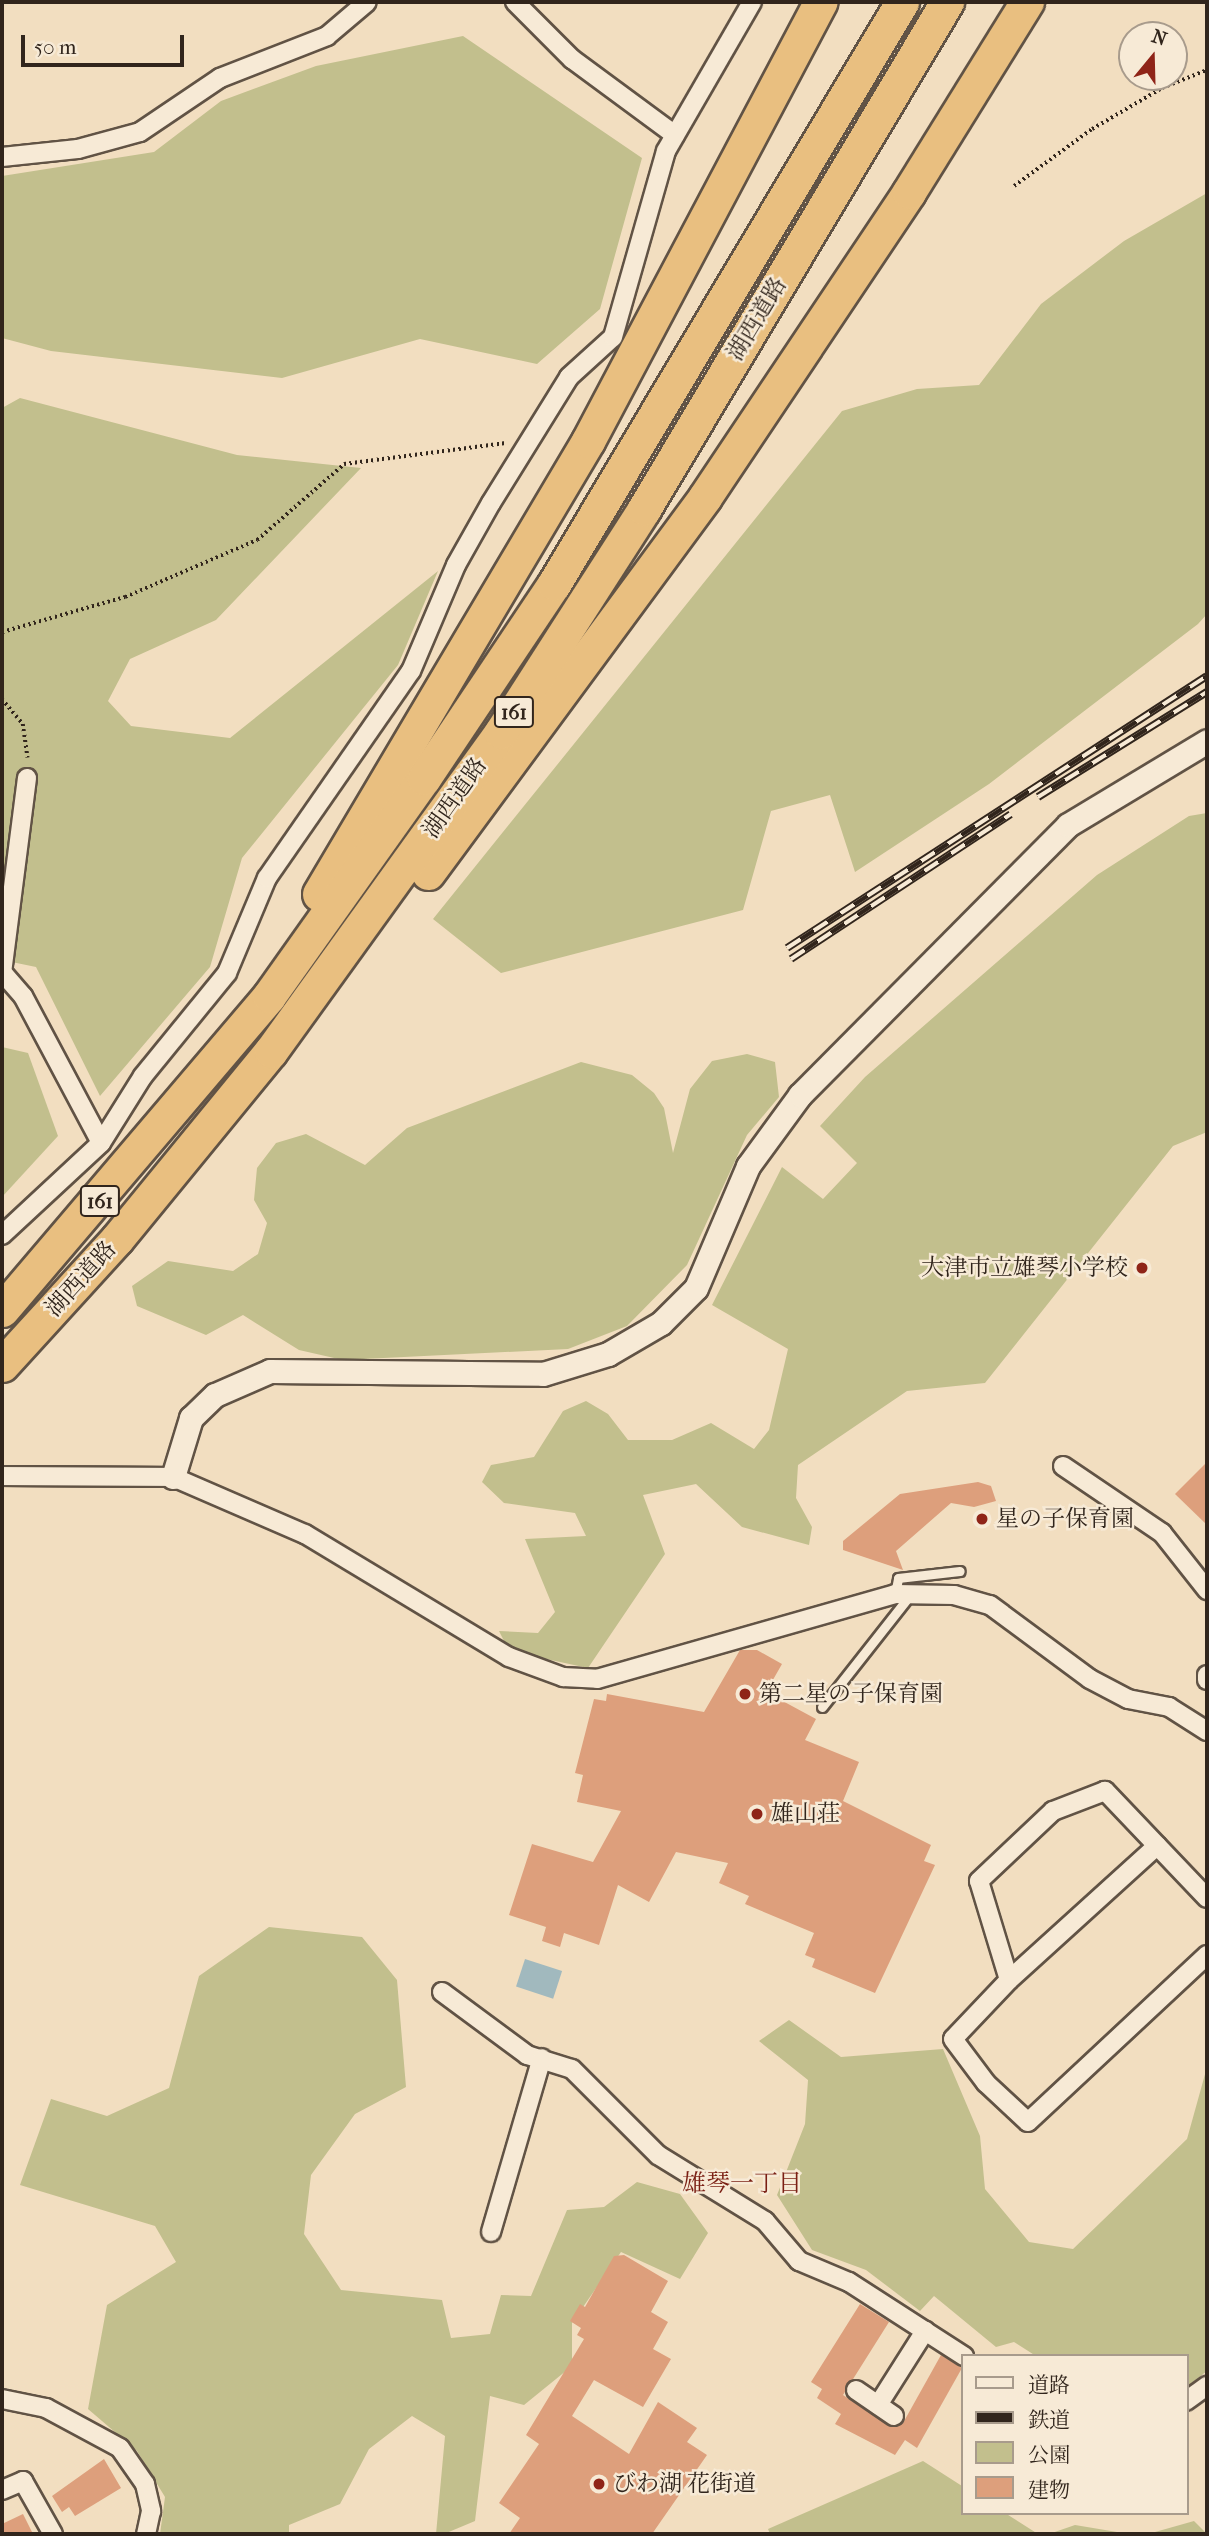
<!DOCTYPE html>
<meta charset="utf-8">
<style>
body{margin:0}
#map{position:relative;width:1209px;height:2536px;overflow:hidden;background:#f2dec0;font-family:"IM FELL French Canon","Noto Serif JP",serif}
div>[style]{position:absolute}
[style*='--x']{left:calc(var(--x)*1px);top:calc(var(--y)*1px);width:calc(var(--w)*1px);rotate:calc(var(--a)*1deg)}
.green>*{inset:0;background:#c2bf8d}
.water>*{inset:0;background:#a1b9be;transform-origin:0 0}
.building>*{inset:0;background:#dd9f7c}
.path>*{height:3.5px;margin-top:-1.75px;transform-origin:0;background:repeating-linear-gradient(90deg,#31251c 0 2px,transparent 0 5.5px)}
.roads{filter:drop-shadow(2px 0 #615345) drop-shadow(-2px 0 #615345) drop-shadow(0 2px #615345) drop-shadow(0 -2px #615345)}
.service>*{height:9px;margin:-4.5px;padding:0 4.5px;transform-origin:4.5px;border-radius:4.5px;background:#f7ead6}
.minor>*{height:18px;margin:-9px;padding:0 9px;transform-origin:9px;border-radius:9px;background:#f7ead6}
.tertiary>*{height:23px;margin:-11.5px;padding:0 11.5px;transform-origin:11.5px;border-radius:11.5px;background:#f7ead6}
.motorway>*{height:33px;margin:-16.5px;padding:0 16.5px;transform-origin:16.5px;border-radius:16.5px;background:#e9bf80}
.rail>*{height:8px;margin-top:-4px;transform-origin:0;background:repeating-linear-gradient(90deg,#f7ead6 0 16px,#31251c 0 32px);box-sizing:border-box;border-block:2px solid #31251c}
.dots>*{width:19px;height:19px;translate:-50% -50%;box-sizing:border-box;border:4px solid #f7ead6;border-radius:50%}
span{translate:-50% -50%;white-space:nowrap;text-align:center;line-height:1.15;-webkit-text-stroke:5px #f7ead6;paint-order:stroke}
.shield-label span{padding:2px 5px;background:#f7ead6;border:2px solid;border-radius:5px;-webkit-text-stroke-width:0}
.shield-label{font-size:21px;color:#31251c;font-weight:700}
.street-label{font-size:23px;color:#31251c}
.poi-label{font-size:23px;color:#31251c}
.right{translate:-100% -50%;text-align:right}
.left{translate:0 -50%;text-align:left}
.neighbourhood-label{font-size:24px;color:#7a1f14}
.frame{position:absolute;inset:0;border:4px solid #31251c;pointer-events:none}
.legend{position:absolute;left:961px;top:2354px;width:228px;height:161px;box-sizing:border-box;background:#f7ead6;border:2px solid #a89b8c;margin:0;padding:9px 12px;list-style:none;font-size:21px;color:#31251c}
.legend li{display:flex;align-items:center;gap:14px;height:35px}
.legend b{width:35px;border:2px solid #a89b8c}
.north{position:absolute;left:1118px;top:21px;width:70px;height:70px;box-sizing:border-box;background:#f7ead6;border:2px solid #a89b8c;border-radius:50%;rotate:19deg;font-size:19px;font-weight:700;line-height:28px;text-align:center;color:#31251c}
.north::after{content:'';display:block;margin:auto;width:24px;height:32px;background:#8f2418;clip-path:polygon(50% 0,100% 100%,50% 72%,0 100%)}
.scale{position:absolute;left:21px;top:35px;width:163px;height:32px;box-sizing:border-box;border:4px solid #31251c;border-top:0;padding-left:9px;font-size:21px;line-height:24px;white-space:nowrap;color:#31251c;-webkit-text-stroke:5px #f7ead6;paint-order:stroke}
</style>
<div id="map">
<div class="green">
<div style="clip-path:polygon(463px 36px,642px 158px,600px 309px,537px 364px,420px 339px,282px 378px,51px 351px,2px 338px,2px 176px,154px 152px,221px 101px,316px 66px)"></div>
<div style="clip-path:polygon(1207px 193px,1207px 614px,1198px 624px,989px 784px,855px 872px,830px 795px,771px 811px,743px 910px,501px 973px,433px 919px,842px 411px,917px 389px,979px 385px,1041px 304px,1124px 241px)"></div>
<div style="clip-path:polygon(20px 398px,237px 455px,361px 468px,216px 620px,130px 659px,108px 701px,131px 726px,230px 738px,438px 571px,398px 665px,242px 858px,210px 967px,100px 1096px,36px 967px,2px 960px,2px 408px)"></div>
<div style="clip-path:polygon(1207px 813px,1207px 1132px,1173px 1146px,985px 1383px,907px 1391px,798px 1465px,796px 1498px,812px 1527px,809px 1545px,742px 1527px,696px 1484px,643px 1495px,665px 1554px,588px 1668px,509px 1651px,499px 1631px,538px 1633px,555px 1612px,525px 1539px,586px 1536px,575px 1513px,504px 1503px,482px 1482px,491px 1465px,534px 1457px,563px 1411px,586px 1401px,608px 1414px,628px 1440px,672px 1440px,711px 1423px,754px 1449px,769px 1430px,788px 1349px,712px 1305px,782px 1167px,823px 1199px,857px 1163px,820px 1126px,865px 1077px,1097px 875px,1189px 816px)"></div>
<div style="clip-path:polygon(2px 1047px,28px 1053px,58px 1136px,2px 1197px)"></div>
<div style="clip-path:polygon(747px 1054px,775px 1062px,779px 1097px,747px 1135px,687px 1265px,627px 1326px,568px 1349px,343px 1360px,299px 1350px,243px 1315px,206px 1335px,137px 1306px,132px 1286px,168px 1261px,233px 1271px,258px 1254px,267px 1223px,254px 1200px,257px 1168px,276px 1143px,306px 1134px,365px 1165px,407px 1128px,581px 1062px,632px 1075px,654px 1093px,664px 1108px,673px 1153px,690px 1089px,712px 1061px)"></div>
<div style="clip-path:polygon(269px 1927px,362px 1937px,397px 1980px,406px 2087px,355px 2114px,311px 2175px,304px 2234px,341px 2290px,442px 2300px,451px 2338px,490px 2334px,501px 2295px,531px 2296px,567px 2210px,604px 2207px,637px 2182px,680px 2194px,708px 2233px,680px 2279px,621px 2252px,572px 2323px,572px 2366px,524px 2405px,490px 2396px,475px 2521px,444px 2534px,436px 2534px,445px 2436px,412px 2416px,369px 2449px,340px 2504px,289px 2525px,289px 2534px,160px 2534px,165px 2497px,137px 2451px,88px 2409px,107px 2305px,176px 2262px,155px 2226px,20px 2185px,51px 2099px,107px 2116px,169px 2088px,199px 1976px)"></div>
<div style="clip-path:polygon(789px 2020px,841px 2057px,943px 2049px,980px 2136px,985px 2189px,1029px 2242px,1073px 2249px,1187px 2139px,1207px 2067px,1207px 2371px,1186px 2387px,1186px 2356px,1036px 2356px,1014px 2342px,996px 2347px,934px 2296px,920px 2311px,866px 2270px,812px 2250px,777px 2195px,805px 2124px,808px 2080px,759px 2041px)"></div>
<div style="clip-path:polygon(923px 2461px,962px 2486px,962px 2513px,1005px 2513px,1038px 2534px,770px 2534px,768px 2529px)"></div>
<div style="clip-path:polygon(1194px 2521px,1207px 2534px,1148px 2534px)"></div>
<div style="clip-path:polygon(1075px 2525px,1129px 2534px,1049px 2534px)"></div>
</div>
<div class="water">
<div style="left:525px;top:1959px;width:39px;height:29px;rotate:18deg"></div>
</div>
<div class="building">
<div style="clip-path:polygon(1207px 1462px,1207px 1525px,1175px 1494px)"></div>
<div style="clip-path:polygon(978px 1482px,991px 1486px,996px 1501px,974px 1507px,951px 1503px,896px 1551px,903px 1570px,843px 1550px,843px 1541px,900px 1494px)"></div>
<div style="clip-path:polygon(740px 1650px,757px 1650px,782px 1664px,766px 1692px,816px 1719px,805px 1740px,859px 1762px,843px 1801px,931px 1845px,924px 1861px,935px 1865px,875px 1993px,812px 1967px,815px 1959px,805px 1955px,814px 1933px,745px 1904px,749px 1896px,719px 1883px,728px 1863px,676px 1852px,649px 1902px,618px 1885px,599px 1945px,564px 1933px,560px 1947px,542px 1941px,546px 1927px,509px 1915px,532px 1844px,593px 1862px,621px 1811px,577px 1802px,583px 1775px,575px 1773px,594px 1699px,606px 1701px,607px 1694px,704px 1712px)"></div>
<div style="clip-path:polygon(624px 2255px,668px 2281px,651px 2312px,668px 2322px,653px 2349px,671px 2359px,643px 2407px,594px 2380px,572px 2416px,629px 2454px,658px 2402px,697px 2428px,687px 2442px,707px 2455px,652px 2534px,509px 2534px,520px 2518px,499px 2503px,539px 2444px,526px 2435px,584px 2339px,577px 2335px,581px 2328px,570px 2321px,580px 2304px,585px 2307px,614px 2256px)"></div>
<div style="clip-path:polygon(860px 2304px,889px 2322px,843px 2395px,888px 2425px,903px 2423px,941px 2355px,962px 2368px,917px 2448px,905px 2440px,895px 2455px,835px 2424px,841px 2414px,817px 2398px,822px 2389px,811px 2382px)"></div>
<div style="clip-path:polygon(104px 2459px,121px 2488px,75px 2516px,69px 2507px,62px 2512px,52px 2496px)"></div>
<div style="clip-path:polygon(23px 2514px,33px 2534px,2px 2534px,2px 2524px)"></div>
</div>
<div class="path">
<div style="--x:1014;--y:186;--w:97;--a:-36.2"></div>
<div style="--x:1092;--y:129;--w:81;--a:-30.4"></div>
<div style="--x:1162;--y:88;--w:48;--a:-21.8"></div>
<div style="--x:2;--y:632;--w:128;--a:-15.9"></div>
<div style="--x:125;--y:597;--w:144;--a:-23.4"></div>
<div style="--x:257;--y:540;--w:116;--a:-41.1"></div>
<div style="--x:344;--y:464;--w:163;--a:-7.4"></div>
<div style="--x:2;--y:699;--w:33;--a:50"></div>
<div style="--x:23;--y:724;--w:34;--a:82"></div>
</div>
<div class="roads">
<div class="service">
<div style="--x:895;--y:1594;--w:16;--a:-79"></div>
<div style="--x:898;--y:1578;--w:62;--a:-6.4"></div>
<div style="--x:822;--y:1707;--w:144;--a:-51.8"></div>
</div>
<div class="minor">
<div style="--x:515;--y:2;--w:81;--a:45"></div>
<div style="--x:572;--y:59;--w:128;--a:36.4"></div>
<div style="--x:2;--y:157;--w:76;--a:-6"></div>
<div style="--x:78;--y:149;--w:64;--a:-15.3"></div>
<div style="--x:140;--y:132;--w:97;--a:-34"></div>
<div style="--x:220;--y:78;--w:115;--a:-21.4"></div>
<div style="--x:327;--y:36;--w:52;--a:-40.4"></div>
<div style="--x:27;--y:778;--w:196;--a:97.3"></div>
<div style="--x:2;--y:972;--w:32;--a:49"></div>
<div style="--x:23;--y:996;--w:166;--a:62"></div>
<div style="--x:2;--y:1235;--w:135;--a:-42.9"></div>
<div style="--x:101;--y:1143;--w:79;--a:-57.9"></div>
<div style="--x:143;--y:1076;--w:133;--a:-50.8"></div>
<div style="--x:227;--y:973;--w:103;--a:-67.2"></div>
<div style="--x:267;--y:878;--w:252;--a:-55.2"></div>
<div style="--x:411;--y:671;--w:115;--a:-67"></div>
<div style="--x:456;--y:565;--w:71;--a:-60.6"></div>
<div style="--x:491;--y:503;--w:148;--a:-58.2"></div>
<div style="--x:569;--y:377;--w:59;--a:-42.3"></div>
<div style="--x:613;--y:337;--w:193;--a:-74.1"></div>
<div style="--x:666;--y:151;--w:172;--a:-60"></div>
<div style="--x:1063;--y:1466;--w:120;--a:34.1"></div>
<div style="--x:1162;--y:1533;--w:73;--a:51.7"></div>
<div style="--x:2;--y:1476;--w:171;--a:0.3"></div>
<div style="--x:173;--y:1477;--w:144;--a:23.4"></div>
<div style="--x:305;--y:1534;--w:238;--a:31.1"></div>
<div style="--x:509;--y:1657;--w:58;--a:20.3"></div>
<div style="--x:563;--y:1677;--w:34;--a:3"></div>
<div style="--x:597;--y:1679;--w:310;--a:-15.9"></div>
<div style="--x:895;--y:1594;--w:59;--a:1"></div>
<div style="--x:954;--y:1595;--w:37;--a:16"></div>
<div style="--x:990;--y:1605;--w:124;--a:36.5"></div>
<div style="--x:1090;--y:1679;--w:43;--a:27.8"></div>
<div style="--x:1128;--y:1699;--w:42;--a:11"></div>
<div style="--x:1169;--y:1707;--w:45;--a:32.3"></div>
<div style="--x:1207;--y:1675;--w:5;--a:90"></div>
<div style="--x:1207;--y:1898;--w:148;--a:-133.6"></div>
<div style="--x:1105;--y:1791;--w:56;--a:159"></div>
<div style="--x:1053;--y:1811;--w:102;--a:136.6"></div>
<div style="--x:979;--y:1881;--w:103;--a:73.1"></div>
<div style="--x:1009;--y:1980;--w:81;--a:133.5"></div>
<div style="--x:953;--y:2039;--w:55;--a:53.1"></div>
<div style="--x:986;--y:2083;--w:57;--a:42.9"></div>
<div style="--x:1028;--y:2122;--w:245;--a:-43"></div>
<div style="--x:1009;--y:1980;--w:200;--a:-42.2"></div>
<div style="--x:442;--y:1992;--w:106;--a:36.5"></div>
<div style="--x:527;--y:2055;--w:47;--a:17.3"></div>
<div style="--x:572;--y:2069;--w:122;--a:45"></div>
<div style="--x:658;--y:2155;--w:126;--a:31.7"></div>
<div style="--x:765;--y:2221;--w:52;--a:49.6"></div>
<div style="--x:799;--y:2261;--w:54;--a:22.8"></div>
<div style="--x:849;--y:2282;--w:137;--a:32.8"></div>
<div style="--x:491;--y:2232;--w:181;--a:-73.7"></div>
<div style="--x:856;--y:2390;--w:46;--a:34.4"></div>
<div style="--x:2;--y:2399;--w:45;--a:11.6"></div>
<div style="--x:46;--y:2408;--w:84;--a:28.4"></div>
<div style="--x:120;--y:2448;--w:44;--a:55.2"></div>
<div style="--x:145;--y:2484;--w:28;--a:77"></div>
<div style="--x:151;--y:2511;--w:24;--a:102"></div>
<div style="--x:1186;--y:2401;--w:26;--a:-36"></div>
<div style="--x:878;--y:2405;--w:88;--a:-57.6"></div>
<div style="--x:2;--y:2490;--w:23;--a:-23"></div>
<div style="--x:23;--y:2481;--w:61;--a:60.5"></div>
</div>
<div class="tertiary">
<div style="--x:173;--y:1477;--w:62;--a:-73"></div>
<div style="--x:191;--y:1418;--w:33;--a:-44"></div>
<div style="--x:215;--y:1395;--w:60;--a:-23.6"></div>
<div style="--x:270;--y:1371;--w:273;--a:0.6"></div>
<div style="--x:543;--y:1374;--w:68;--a:-17.1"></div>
<div style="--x:608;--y:1354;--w:61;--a:-30.3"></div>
<div style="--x:661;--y:1323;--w:49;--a:-45"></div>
<div style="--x:696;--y:1288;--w:133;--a:-66.9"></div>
<div style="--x:748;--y:1166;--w:88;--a:-53.8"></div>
<div style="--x:800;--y:1095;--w:380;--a:-45.2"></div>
<div style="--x:1068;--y:825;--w:162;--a:-31.1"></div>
</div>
<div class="motorway">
<div style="--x:428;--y:873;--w:467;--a:-53.6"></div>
<div style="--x:705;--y:497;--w:367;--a:-56.2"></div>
<div style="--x:909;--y:192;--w:224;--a:-58.2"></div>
<div style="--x:319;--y:894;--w:527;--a:-59.3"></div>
<div style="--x:588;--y:441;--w:497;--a:-62.1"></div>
<div style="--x:2;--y:1310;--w:412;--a:-49.6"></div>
<div style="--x:269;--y:996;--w:267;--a:-54.6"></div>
<div style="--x:424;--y:778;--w:234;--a:-56.2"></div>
<div style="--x:554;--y:584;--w:678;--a:-59.12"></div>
<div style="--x:2;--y:1365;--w:171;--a:-47.6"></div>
<div style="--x:117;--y:1239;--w:243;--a:-50.7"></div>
<div style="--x:271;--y:1051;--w:393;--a:-54.2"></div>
<div style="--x:501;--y:732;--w:265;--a:-57.3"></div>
<div style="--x:644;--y:509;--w:591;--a:-59.14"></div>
</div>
</div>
<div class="rail">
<div style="--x:1038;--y:797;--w:199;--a:-31.9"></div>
<div style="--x:787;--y:948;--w:500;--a:-32.93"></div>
<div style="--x:791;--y:959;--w:263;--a:-33.4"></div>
</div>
<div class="dots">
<div style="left:1142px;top:1268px;background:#8f2418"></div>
<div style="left:982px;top:1519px;background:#8f2418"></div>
<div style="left:745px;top:1694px;background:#8f2418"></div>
<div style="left:757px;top:1814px;background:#8f2418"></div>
<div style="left:599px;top:2484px;background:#8f2418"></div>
</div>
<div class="shield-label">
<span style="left:514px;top:712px">161</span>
<span style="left:100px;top:1201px">161</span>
</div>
<div class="street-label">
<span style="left:757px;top:319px;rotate:-59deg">湖西道路</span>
<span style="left:455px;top:798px;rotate:-55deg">湖西道路</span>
<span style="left:81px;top:1279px;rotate:-48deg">湖西道路</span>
</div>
<div class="poi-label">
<span class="right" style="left:1128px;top:1268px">大津市立雄琴小学校</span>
<span class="left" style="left:996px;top:1519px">星の子保育園</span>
<span class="left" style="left:759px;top:1694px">第二星の子保育園</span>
<span class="left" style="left:771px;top:1814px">雄山荘</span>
<span class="left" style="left:613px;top:2484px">びわ湖 花街道</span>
</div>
<div class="neighbourhood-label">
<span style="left:742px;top:2184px">雄琴一丁目</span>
</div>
<div class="frame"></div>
<ul class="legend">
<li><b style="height:9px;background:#f7ead6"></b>道路</li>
<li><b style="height:9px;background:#31251c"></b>鉄道</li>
<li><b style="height:19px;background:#c2bf8d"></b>公園</li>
<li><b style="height:19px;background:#dd9f7c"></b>建物</li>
</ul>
<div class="north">N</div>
<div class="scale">50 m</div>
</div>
